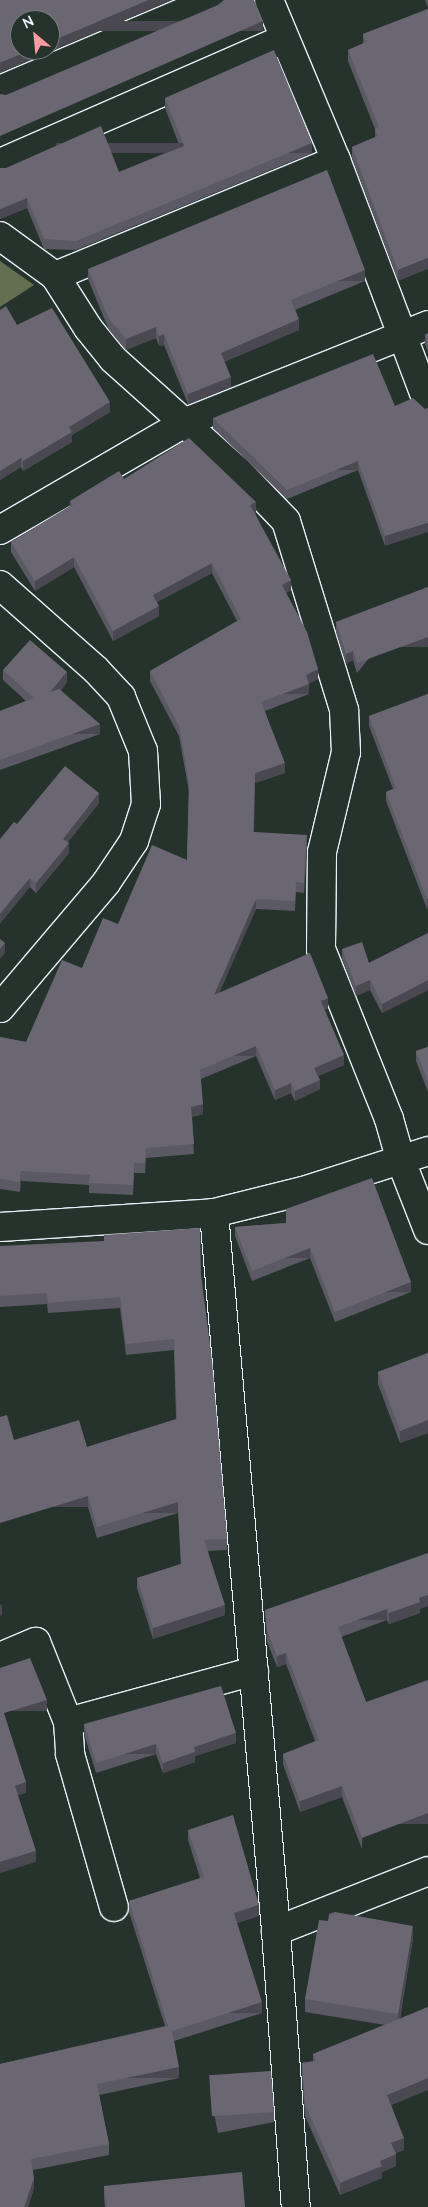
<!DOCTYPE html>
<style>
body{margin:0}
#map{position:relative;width:428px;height:2207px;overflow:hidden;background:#26332d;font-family:"Architects Daughter",sans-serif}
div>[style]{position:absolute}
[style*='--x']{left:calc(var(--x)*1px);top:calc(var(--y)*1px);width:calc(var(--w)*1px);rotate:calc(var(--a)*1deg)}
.green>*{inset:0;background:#636f50}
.roads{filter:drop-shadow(1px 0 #e8f1f8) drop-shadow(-1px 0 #e8f1f8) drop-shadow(0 1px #e8f1f8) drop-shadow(0 -1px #e8f1f8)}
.street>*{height:28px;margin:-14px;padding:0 14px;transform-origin:14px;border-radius:14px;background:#26332d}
.wall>*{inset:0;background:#5b5963}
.shaded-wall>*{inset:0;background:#4a4850;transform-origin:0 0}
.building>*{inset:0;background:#6a6773;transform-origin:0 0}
span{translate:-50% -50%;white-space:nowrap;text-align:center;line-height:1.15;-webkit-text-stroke:4px #26332d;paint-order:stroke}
.north{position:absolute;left:10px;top:10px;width:50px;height:50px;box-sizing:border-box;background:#26332d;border:1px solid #747f7e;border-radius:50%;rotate:332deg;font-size:14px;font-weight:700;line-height:20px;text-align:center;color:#e8f1f8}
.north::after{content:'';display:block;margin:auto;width:18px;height:22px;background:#ff9aa2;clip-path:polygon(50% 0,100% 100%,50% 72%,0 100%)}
</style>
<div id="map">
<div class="green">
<div style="clip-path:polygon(0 261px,34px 285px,0 307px)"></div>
</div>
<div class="roads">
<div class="street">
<div style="--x:269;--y:0;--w:173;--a:67.3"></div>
<div style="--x:336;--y:160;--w:260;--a:69.3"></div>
<div style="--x:0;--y:90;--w:230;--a:-23"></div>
<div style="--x:0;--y:163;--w:310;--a:-23.6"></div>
<div style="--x:0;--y:236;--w:68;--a:36"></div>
<div style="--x:55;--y:276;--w:62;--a:57.6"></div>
<div style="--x:88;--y:328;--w:40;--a:51"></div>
<div style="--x:113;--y:359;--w:168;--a:41.9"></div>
<div style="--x:238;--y:471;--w:69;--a:46.2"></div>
<div style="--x:286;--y:521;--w:198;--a:72.9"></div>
<div style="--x:344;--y:710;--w:42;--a:87.3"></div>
<div style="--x:346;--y:752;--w:103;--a:103.5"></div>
<div style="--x:322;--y:852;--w:97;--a:90.6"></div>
<div style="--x:321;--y:949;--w:183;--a:68.2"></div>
<div style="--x:389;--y:1119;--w:44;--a:74.1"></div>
<div style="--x:401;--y:1161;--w:74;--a:68.6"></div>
<div style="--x:55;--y:276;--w:304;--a:-22.4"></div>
<div style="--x:0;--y:530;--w:215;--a:-30.1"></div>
<div style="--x:186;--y:422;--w:261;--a:-21.8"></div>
<div style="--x:0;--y:585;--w:128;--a:41.5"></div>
<div style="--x:96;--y:670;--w:37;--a:47"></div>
<div style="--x:121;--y:697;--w:58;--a:67.8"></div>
<div style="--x:143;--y:751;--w:53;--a:86.8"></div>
<div style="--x:146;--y:804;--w:39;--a:108"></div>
<div style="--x:134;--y:841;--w:50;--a:123.7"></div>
<div style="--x:106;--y:883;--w:164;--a:130.3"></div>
<div style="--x:214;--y:1213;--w:721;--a:85.06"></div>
<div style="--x:276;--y:1931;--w:277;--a:85.9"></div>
<div style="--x:0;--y:1227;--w:214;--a:-3.7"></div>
<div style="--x:214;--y:1213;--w:92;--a:-13.9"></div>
<div style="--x:303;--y:1191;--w:131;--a:-17.7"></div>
<div style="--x:0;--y:1657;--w:39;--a:-23"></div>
<div style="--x:36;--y:1642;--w:86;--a:68.2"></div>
<div style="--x:68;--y:1722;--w:193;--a:-15.3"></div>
<div style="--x:68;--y:1722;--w:32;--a:86"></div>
<div style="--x:70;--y:1754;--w:159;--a:74"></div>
<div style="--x:276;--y:1931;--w:163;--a:-21.5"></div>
</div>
</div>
<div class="wall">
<div style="clip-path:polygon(425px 0,428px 0,428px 7px)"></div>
<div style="clip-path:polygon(428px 9px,398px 281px,352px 158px,352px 147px,375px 137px,375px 129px,348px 61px,348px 50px,363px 44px,363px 34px)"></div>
<div style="clip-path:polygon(165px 98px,312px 153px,76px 250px,44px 249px,27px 208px,0 219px,0 168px,119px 172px,180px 147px,165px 108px)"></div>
<div style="clip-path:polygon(88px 269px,365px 281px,295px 310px,299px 330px,224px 362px,231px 387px,188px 404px,164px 345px,159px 346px,156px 338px,126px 350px,109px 330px,88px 279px)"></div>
<div style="clip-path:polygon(0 310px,17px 325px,110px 412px,72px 435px,72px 442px,23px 471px,21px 467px,0 480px)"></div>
<div style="clip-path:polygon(428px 333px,428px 352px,425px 344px,425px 335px)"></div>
<div style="clip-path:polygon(395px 406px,385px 546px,358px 470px,287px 499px,213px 428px,213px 418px)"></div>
<div style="clip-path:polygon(124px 479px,256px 512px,255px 513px,291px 590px,286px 593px,318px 679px,308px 684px,309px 694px,265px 711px,285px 773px,255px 783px,254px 832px,307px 845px,304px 893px,296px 892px,295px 911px,256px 909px,219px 993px,328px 1008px,324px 1010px,344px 1065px,318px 1076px,320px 1089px,295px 1101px,291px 1093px,275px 1100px,256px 1056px,201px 1079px,203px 1114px,192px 1117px,194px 1154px,146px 1158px,145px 1173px,134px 1173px,133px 1195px,89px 1193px,89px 1185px,21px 1181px,20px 1192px,0 1189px,0 1037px,26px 1042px,82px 968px,118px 924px,187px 860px,189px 792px,179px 736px,150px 681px,150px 671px,237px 621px,212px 573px,157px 602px,159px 616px,113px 641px,74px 567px,35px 591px,11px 552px,11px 542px,70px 506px,70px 501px)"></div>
<div style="clip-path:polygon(428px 587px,357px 673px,353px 660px,346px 664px,336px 632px,336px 622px)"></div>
<div style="clip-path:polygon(3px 670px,67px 682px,61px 690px,100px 734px,0 770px,0 711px,26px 701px,3px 680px)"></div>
<div style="clip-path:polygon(428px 694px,427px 909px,386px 801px,386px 792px,393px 789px,369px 726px,369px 716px)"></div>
<div style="clip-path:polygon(99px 803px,68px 842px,69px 853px,36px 893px,30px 887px,17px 824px)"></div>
<div style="clip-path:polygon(428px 933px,428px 990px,382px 1013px,370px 990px,356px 996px,342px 959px,342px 949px,369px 963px)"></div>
<div style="clip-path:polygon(428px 1047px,428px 1092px,416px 1061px,416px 1051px)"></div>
<div style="clip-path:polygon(286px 1223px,411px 1292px,335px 1322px,310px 1258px,252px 1281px,235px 1236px,235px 1227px)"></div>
<div style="clip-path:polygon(0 1246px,201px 1275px,227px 1539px,227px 1550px,208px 1551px,225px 1615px,153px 1639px,137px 1588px,137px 1578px,181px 1564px,178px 1513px,97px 1538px,88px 1507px,14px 1440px,87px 1447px,176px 1419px,174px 1350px,126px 1355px,120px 1308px,48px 1313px,47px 1304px,0 1307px)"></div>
<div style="clip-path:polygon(428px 1353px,428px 1433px,400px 1443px,378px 1384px,378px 1372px)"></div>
<div style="clip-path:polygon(420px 1609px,420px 1613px,389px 1624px,387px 1620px,341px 1637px,366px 1702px,362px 1849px,342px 1797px,300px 1812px,283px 1764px,283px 1754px,315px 1741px,286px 1664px,277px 1667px,267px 1641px,265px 1610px)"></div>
<div style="clip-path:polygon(84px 1724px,236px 1743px,195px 1756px,195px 1762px,163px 1773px,156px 1754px,96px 1773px,84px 1734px)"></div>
<div style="clip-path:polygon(188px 1830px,259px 1916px,237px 1923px,262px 2013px,174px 2041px,179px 2078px,99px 2095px,109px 2144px,109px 2155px,33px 2170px,34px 2188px,28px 2207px,0 2207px,0 2064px,165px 2026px,129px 1912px,129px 1901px,200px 1878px,188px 1840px)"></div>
<div style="clip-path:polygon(413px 1938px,400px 2019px,428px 2007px,428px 2090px,391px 2105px,404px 2150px,396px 2153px,396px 2166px,382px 2172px,382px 2178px,340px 2195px,305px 2116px,302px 2075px,302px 2063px,313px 2061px,313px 2054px,385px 2025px,305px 2012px,305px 1999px)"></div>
<div style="clip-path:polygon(210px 2084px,274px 2112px,274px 2122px,218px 2133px,210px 2093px)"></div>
<div style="clip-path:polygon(104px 2186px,245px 2207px,105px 2207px,104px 2198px)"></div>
</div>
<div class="shaded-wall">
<div style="clip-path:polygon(149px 0,172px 0,0 73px,0 63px,31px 50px,50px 50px,50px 42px)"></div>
<div style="left:263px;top:21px;width:10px;height:287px;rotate:90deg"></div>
<div style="left:312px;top:143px;width:10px;height:256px;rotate:90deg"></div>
<div style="clip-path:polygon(27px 198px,27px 208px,0 219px,0 209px)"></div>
<div style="clip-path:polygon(428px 258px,428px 269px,398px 281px,398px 270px)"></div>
<div style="left:365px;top:270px;width:11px;height:80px;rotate:90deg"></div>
<div style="clip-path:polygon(299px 319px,299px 330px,221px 363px,221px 353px)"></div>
<div style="clip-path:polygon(156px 327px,156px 338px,126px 350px,126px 339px)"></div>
<div style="clip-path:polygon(164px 334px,164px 345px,159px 346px,159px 336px)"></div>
<div style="clip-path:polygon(231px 377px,231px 387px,188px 404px,188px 394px)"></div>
<div style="clip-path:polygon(110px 402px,110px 412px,72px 435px,72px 442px,23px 471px,23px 461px,69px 427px)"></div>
<div style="clip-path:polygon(21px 458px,21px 467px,0 480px,0 471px)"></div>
<div style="left:358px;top:461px;width:9px;height:77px;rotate:90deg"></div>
<div style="clip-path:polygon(256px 502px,256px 512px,250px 515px,250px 505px)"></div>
<div style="clip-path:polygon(428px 523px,428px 532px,385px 546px,385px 536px)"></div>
<div style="clip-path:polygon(74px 557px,74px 567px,35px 591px,35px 581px)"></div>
<div style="clip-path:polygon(212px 563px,212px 573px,153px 604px,153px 595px)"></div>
<div style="clip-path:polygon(291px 580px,291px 590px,282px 595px,282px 585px)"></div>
<div style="clip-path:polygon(159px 606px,159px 616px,113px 641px,113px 631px)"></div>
<div style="left:428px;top:637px;width:10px;height:76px;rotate:90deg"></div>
<div style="clip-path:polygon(353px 651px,353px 660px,346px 664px,346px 654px)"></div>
<div style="clip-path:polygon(318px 669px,318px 679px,306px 685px,306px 675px)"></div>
<div style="clip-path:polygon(67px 672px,67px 682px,50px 702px,50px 692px)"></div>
<div style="left:309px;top:684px;width:10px;height:51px;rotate:90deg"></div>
<div style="left:100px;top:724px;width:10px;height:106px;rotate:90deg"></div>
<div style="clip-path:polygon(285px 763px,285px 773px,255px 783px,255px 773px)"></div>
<div style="clip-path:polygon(99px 793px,99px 803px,63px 848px,63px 839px)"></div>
<div style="clip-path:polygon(307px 835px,307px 845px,304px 893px,304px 883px)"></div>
<div style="clip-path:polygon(69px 843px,69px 853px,36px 893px,36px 883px)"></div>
<div style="clip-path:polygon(30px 878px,30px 887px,0 924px,0 914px)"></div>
<div style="clip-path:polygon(256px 899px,256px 909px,214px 1005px,214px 995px)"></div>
<div style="left:427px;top:899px;width:1px;height:10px"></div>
<div style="clip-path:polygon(5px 943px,5px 953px,0 959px,0 949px)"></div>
<div style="clip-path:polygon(370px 980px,370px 990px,356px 996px,356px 986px)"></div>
<div style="clip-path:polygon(428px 980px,428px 990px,382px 1013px,382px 1004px)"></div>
<div style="clip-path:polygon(328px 998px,328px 1008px,321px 1011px,321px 1001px)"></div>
<div style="left:256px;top:1046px;width:10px;height:61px;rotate:90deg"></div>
<div style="clip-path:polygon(344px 1055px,344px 1065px,314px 1078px,314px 1068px)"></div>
<div style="clip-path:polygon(320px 1080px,320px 1089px,295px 1101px,295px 1091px)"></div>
<div style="clip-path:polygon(291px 1083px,291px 1093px,275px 1100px,275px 1090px)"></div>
<div style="clip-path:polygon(203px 1104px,203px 1114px,191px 1117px,191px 1107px)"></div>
<div style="clip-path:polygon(21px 1171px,21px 1181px,20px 1192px,20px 1182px)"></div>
<div style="left:310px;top:1248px;width:10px;height:62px;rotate:90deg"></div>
<div style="left:411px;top:1282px;width:10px;height:82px;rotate:90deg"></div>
<div style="clip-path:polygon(428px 1420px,428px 1433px,400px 1443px,400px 1431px)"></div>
<div style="left:88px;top:1496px;width:11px;height:92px;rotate:90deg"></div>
<div style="left:178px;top:1502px;width:11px;height:85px;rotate:90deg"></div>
<div style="clip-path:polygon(428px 1595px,428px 1606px,420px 1609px,420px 1613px,389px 1624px,389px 1613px,419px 1598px)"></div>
<div style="clip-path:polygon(2px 1604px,2px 1615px,0 1616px,0 1605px)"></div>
<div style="clip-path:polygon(225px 1605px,225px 1615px,153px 1639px,153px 1628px)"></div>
<div style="left:387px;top:1609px;width:11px;height:52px;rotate:90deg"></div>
<div style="clip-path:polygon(286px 1653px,286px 1664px,277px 1667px,277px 1656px)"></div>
<div style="left:47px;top:1700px;width:11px;height:45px;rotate:90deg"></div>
<div style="clip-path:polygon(236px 1733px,236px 1743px,195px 1756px,195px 1762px,163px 1773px,163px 1763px,194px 1747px)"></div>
<div style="left:156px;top:1744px;width:10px;height:63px;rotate:90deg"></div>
<div style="clip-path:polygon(26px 1782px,26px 1793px,15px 1796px,15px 1786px)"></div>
<div style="clip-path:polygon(342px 1786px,342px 1797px,300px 1812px,300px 1801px)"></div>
<div style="left:428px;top:1813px;width:11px;height:71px;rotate:90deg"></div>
<div style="clip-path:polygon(36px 1851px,36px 1862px,0 1873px,0 1862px)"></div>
<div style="clip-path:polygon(259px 1905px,259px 1916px,234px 1924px,234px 1913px)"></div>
<div style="clip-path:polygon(413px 1926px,413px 1938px,398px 2027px,398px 2014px)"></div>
<div style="left:262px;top:2002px;width:11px;height:95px;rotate:90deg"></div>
<div style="left:179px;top:2067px;width:11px;height:84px;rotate:90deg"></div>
<div style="clip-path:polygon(428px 2078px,428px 2090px,387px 2106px,387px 2095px)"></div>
<div style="clip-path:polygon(404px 2138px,404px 2150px,391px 2154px,391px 2143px)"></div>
<div style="clip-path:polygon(396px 2154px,396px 2166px,382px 2172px,382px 2178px,340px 2195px,340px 2183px,380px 2161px)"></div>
<div style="clip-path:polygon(34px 2178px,34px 2188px,28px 2207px,24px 2207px)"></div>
</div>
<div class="building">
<div style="clip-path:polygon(0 0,149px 0,50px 42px,50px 20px,20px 20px,20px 50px,31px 50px,0 63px)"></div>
<div style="clip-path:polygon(224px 0,254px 0,263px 21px,0 136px,0 94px,6px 95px,218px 5px)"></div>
<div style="clip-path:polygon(428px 9px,428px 258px,398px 270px,352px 147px,378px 136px,375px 129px,379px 127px,348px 50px,366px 42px,363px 34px)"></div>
<div style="clip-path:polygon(274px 50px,312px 143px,76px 241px,44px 239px,27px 198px,0 209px,0 168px,6px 168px,101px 126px,119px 172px,184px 146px,165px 98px)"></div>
<div style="clip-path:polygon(327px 170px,365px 270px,291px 300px,299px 319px,221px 353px,231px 377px,188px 394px,164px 334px,159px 336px,156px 327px,126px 339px,109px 319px,88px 269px)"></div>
<div style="clip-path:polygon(6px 306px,17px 325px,52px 308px,110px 402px,69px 427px,72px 432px,23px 461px,21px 458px,0 471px,0 310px)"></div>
<div style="clip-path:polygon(428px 333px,428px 343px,425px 335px)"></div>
<div style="clip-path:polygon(373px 354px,395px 406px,413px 398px,425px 409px,428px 408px,428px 523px,385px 536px,358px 461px,287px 490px,213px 418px)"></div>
<div style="clip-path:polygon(189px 438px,256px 502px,250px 505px,291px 580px,282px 585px,307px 632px,318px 669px,306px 675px,309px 684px,261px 702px,285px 763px,255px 773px,253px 832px,307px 835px,304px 883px,296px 882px,295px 901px,256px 899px,214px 995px,310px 953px,328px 998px,321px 1001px,344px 1055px,314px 1068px,320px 1080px,295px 1091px,291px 1083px,275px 1090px,256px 1046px,200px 1070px,203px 1104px,191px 1107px,194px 1144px,146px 1148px,145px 1163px,134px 1163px,133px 1185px,89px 1183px,90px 1175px,21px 1171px,20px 1182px,0 1179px,0 1037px,26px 1042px,62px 960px,82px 968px,103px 918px,118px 924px,152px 845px,187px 860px,189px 783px,179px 726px,150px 671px,241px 619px,212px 563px,153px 595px,159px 606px,113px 631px,74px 557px,35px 581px,11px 542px,73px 505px,70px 501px,119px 471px,124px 479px)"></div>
<div style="clip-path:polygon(428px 587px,428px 637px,357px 663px,353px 651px,346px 654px,336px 622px)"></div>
<div style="clip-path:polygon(30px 640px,67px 672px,50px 692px,59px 689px,100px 724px,0 760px,0 711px,34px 698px,3px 670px)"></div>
<div style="clip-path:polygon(428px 694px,428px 899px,427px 899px,386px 792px,396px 788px,369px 716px)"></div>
<div style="clip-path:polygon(65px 766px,99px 793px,63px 839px,69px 843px,36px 883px,30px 878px,0 914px,0 839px,14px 822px,17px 824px)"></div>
<div style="clip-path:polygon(428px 933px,428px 980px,382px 1004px,370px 980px,356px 986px,342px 949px,362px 942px,369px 963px)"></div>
<div style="clip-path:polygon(0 939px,5px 943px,0 949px)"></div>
<div style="clip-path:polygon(428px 1047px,428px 1082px,416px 1051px)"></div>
<div style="clip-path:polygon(372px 1178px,411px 1282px,335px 1312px,310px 1248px,252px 1271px,235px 1227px,286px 1223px,286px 1209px)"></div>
<div style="clip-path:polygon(200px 1228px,201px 1275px,212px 1361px,227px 1539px,204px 1540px,225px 1605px,153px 1628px,137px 1578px,181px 1564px,178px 1502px,97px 1527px,88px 1496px,0 1523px,0 1417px,7px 1415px,14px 1440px,79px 1420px,87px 1447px,177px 1419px,174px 1339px,126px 1344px,120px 1297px,48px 1303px,47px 1293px,0 1296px,0 1246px,104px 1241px,104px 1235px)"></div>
<div style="clip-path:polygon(428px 1353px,428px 1420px,400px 1431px,378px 1372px)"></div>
<div style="clip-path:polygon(428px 1553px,428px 1595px,419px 1598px,420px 1602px,389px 1613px,387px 1609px,338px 1627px,366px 1702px,428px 1680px,428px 1813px,362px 1838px,342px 1786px,300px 1801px,283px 1754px,319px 1740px,286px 1653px,277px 1656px,267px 1630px,265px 1610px)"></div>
<div style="clip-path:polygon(30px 1658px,47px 1700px,4px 1713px,26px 1782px,15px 1786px,36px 1851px,0 1862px,0 1668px)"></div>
<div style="clip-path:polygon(221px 1686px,236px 1733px,194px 1747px,195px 1752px,163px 1763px,156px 1744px,96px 1763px,84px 1724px)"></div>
<div style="clip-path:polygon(233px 1815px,259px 1905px,234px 1913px,262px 2002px,172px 2031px,179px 2067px,97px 2084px,109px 2144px,31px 2159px,34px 2178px,24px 2207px,0 2207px,0 2064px,168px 2026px,129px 1901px,204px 1877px,188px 1830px)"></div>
<div style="clip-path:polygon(335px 1912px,413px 1926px,398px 2014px,305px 1999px,319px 1920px,328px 1921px,329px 1914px)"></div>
<div style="clip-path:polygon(428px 2007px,428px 2078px,387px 2095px,404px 2138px,391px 2143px,396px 2154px,380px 2161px,382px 2166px,340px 2183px,305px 2104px,302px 2063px,316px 2061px,313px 2054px)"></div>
<div style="left:271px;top:2071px;width:41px;height:62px;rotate:86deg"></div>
<div style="clip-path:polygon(242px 2172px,245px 2207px,107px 2207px,104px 2186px)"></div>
</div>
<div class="north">N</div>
</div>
